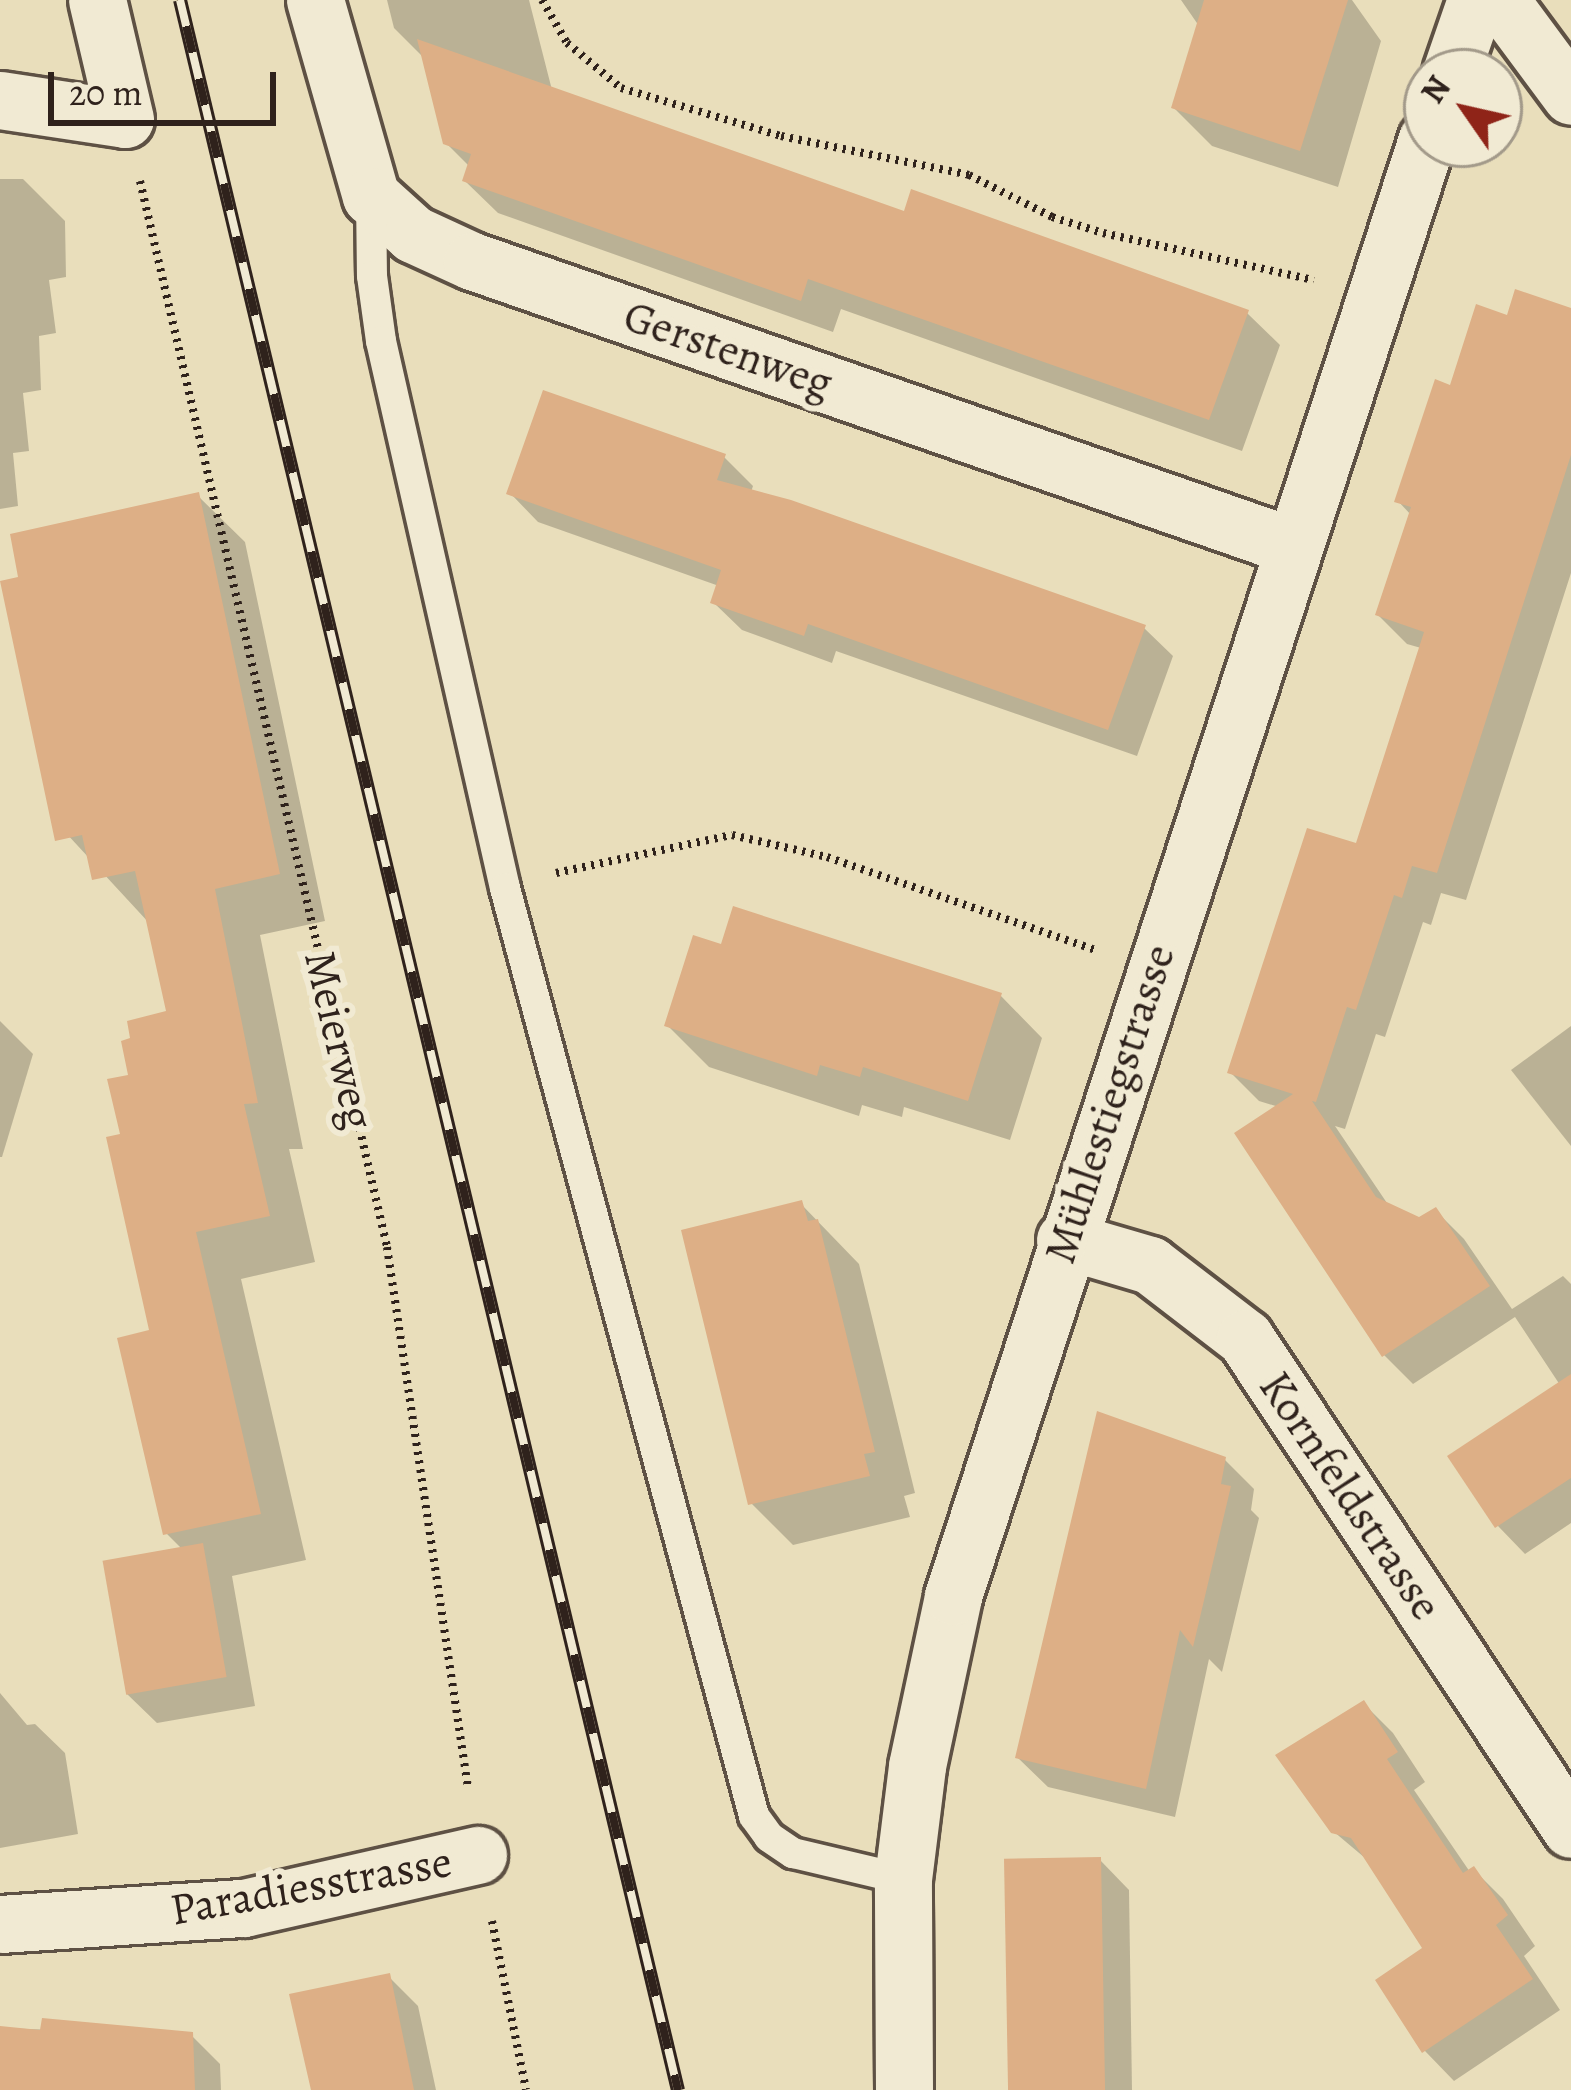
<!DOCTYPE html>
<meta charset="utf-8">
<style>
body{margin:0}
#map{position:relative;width:1571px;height:2090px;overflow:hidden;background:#e9debb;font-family:Alegreya,serif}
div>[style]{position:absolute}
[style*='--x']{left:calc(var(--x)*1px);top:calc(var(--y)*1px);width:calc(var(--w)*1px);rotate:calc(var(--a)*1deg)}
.shadow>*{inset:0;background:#0003}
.building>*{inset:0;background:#ddaf86;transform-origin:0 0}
.path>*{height:8px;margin-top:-4px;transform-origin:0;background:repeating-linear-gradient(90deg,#2f221c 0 3px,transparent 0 9px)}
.roads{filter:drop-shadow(3px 0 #5e5144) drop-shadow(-3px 0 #5e5144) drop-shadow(0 3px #5e5144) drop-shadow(0 -3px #5e5144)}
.service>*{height:30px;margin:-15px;padding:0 15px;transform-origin:15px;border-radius:15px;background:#f1ead3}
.minor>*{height:57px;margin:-28.5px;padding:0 28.5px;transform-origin:28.5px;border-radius:28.5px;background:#f1ead3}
.rail>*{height:14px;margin-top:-7px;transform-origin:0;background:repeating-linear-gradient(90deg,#f1ead3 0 27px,#2f221c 0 54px);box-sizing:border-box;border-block:3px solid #2f221c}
span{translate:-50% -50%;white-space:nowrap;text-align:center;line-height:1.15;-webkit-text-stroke:12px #f1ead3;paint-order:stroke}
.street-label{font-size:45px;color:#2f221c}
.north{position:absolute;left:1403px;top:48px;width:120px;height:120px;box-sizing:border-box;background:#f1ead3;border:3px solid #a39a8a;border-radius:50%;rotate:304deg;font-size:33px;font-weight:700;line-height:48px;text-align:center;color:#2f221c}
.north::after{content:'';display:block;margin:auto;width:42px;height:54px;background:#8f2418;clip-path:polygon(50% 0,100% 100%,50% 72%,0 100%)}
.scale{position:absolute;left:48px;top:72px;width:228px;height:54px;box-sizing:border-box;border:6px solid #2f221c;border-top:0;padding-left:15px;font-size:36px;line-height:42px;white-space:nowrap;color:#2f221c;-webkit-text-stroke:9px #f1ead3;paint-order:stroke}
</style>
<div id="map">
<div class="shadow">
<div style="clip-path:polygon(387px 0,529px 0,552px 90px,905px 215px,1247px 313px,1280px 345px,1242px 451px,841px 309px,833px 332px,498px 213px,465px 181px,470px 167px,446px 143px,425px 59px,394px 28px)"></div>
<div style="clip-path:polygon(1181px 0,1352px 0,1381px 41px,1338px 187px,1212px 146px,1174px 108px,1199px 26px)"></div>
<div style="clip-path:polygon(0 179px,23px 179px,65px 221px,66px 277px,49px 280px,56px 333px,39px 336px,41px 390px,23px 393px,29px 451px,13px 453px,18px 506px,0 509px)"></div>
<div style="clip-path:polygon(1571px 311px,1571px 573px,1466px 900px,1441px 893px,1431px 925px,1423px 922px,1385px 1037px,1376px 1034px,1345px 1129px,1335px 1126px,1389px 1206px,1419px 1221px,1435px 1210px,1464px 1239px,1512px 1309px,1563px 1276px,1571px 1284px,1571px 1523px,1525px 1554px,1498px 1526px,1451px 1457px,1560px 1385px,1515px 1317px,1413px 1384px,1384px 1355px,1279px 1107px,1259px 1101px,1230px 1072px,1358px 847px,1421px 648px,1407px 644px,1378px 615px,1411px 515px,1398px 501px,1452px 388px,1509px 319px)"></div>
<div style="clip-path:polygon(724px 457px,753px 486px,751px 492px,1144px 628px,1173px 656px,1137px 756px,836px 651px,832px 663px,742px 630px,713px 602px,719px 586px,538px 522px,510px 493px)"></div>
<div style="clip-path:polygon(198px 496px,245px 542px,325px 921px,260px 935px,303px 1149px,289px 1149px,315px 1262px,241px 1279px,306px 1560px,232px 1576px,255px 1706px,157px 1723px,127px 1694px,182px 1549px,166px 1533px,152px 1332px,124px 1137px,132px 1077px,170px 1013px,150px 924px,53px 819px,22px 580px)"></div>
<div style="clip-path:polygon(723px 948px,1001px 996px,1042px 1038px,1010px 1140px,904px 1107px,902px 1117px,862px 1105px,859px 1116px,709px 1067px,667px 1025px)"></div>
<div style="clip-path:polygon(0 1021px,33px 1054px,2px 1157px,0 1157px)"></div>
<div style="clip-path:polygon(1571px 1026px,1571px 1146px,1511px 1070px)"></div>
<div style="clip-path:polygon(801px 1204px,859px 1264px,915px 1493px,904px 1496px,910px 1517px,793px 1545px,751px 1503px)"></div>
<div style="clip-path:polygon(1224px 1459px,1254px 1489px,1251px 1510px,1259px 1518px,1222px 1672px,1209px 1659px,1175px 1817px,1048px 1787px,1018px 1758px)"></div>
<div style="clip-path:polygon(0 1693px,27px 1725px,35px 1724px,65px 1753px,78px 1834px,0 1848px)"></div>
<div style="clip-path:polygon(1364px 1704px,1393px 1733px,1425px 1782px,1414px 1790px,1470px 1872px,1474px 1870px,1503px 1899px,1535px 1946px,1524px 1956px,1560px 2010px,1454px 2081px,1425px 2051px,1427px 1949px,1371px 1863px,1333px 1831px)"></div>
<div style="clip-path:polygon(1100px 1860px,1129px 1890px,1132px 2090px,1009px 2090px)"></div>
<div style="clip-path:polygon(389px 1977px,418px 2006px,436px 2090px,314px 2090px)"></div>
<div style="clip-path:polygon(0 2028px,191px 2035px,220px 2064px,221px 2090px,0 2090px)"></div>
</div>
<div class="building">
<div style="clip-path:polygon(1204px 0,1348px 0,1300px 151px,1171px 108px)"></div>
<div style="clip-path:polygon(417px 39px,904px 211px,911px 189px,1249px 310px,1209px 420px,808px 279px,801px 301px,462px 181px,471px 154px,443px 144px)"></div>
<div style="clip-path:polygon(1515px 289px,1571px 308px,1571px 455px,1437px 873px,1412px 866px,1402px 898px,1394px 895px,1356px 1010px,1347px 1007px,1316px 1102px,1312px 1101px,1376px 1197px,1419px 1217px,1436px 1207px,1490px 1286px,1382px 1357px,1234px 1133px,1293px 1094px,1227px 1073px,1307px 828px,1356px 843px,1424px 632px,1375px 615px,1411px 507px,1394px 502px,1435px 379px,1450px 385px,1476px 304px,1507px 315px)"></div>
<div style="clip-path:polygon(543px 390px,726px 454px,717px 480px,791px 500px,1146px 625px,1108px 730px,808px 624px,804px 636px,710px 603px,721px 570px,506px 494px)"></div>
<div style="clip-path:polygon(199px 492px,280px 874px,215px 889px,258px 1103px,244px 1104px,270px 1216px,196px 1232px,261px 1514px,163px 1535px,117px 1338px,149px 1330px,106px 1137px,120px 1134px,107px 1079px,128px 1075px,121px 1041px,130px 1038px,127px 1021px,166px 1011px,135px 871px,92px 880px,82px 835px,55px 841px,0 581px,18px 577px,10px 534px)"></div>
<div style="clip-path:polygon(733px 906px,1002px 993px,968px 1101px,863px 1067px,860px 1077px,820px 1065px,817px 1076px,664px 1026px,693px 935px,721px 944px)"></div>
<div style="clip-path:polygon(802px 1200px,808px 1221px,818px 1219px,875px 1452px,864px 1454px,870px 1476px,748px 1505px,681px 1230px)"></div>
<div style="clip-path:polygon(1571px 1374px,1571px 1478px,1495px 1528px,1447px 1456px)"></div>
<div style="clip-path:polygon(1097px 1411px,1226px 1457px,1221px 1484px,1231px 1486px,1193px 1647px,1180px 1630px,1146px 1789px,1015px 1758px)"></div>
<div style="left:203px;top:1543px;width:136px;height:102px;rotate:80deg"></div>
<div style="clip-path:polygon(1364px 1700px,1398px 1752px,1387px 1759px,1463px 1873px,1474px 1866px,1508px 1915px,1496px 1925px,1533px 1979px,1422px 2053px,1375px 1980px,1422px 1948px,1351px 1838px,1331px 1833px,1275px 1755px)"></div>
<div style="left:1101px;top:1857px;width:233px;height:97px;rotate:89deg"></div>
<div style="clip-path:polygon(390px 1973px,414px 2090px,311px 2090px,289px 1994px)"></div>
<div style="clip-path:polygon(42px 2018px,193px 2032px,195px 2090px,0 2090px,0 2026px,40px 2030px)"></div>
</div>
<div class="path">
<div style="--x:542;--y:0;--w:50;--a:59.8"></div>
<div style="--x:567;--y:43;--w:70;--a:39.8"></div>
<div style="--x:621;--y:88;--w:167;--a:16.7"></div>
<div style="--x:781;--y:136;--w:192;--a:11.7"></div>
<div style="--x:969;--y:175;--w:93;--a:26.8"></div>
<div style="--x:1052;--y:217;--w:53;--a:17.4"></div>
<div style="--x:1103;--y:233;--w:216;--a:12.6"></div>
<div style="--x:140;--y:181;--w:1094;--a:76.95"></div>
<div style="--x:387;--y:1247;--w:547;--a:81.48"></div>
<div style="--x:556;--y:873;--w:180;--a:-12.2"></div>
<div style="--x:732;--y:835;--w:98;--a:13"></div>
<div style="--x:827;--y:857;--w:284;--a:19.1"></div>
<div style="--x:492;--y:1921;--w:172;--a:78.6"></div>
</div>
<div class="roads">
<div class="service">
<div style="--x:371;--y:196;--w:80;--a:89.3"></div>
<div style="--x:372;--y:276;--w:66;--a:82.1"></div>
<div style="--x:381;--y:341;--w:561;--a:77.23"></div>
<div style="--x:505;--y:888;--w:961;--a:74.98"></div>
<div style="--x:754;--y:1816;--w:26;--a:54"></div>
<div style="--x:769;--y:1837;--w:29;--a:34"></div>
<div style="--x:793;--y:1853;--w:113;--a:13.3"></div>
</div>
<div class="minor">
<div style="--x:315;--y:0;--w:204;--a:74.1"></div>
<div style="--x:371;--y:196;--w:57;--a:42.1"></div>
<div style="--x:413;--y:234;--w:65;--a:24.6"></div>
<div style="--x:472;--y:261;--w:868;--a:19.17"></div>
<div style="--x:1500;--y:0;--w:119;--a:53.5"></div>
<div style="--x:1451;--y:72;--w:76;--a:-70.9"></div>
<div style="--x:0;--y:100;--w:126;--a:8.6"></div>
<div style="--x:125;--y:119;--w:122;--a:-103.2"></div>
<div style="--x:1065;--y:1240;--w:89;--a:16.4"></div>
<div style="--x:1150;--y:1265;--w:120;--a:37.5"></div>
<div style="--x:1245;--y:1338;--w:589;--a:56.42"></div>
<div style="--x:0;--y:1924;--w:245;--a:-3.8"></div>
<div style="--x:244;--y:1908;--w:240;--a:-12.8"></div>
<div style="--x:904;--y:2090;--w:211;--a:-90.3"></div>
<div style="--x:903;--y:1879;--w:114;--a:-82.9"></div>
<div style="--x:917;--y:1766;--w:174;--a:-78"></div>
<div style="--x:953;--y:1596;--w:1532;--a:-71.98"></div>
</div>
</div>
<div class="rail">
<div style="--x:180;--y:0;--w:2149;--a:76.6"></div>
</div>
<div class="street-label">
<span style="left:728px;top:350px;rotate:19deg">Gerstenweg</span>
<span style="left:339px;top:1040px;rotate:77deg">Meierweg</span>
<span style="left:1110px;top:1104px;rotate:-72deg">Mühlestiegstrasse</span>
<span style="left:1350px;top:1496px;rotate:56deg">Kornfeldstrasse</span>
<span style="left:311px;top:1886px;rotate:-10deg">Paradiesstrasse</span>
</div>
<div class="north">N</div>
<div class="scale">20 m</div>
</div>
